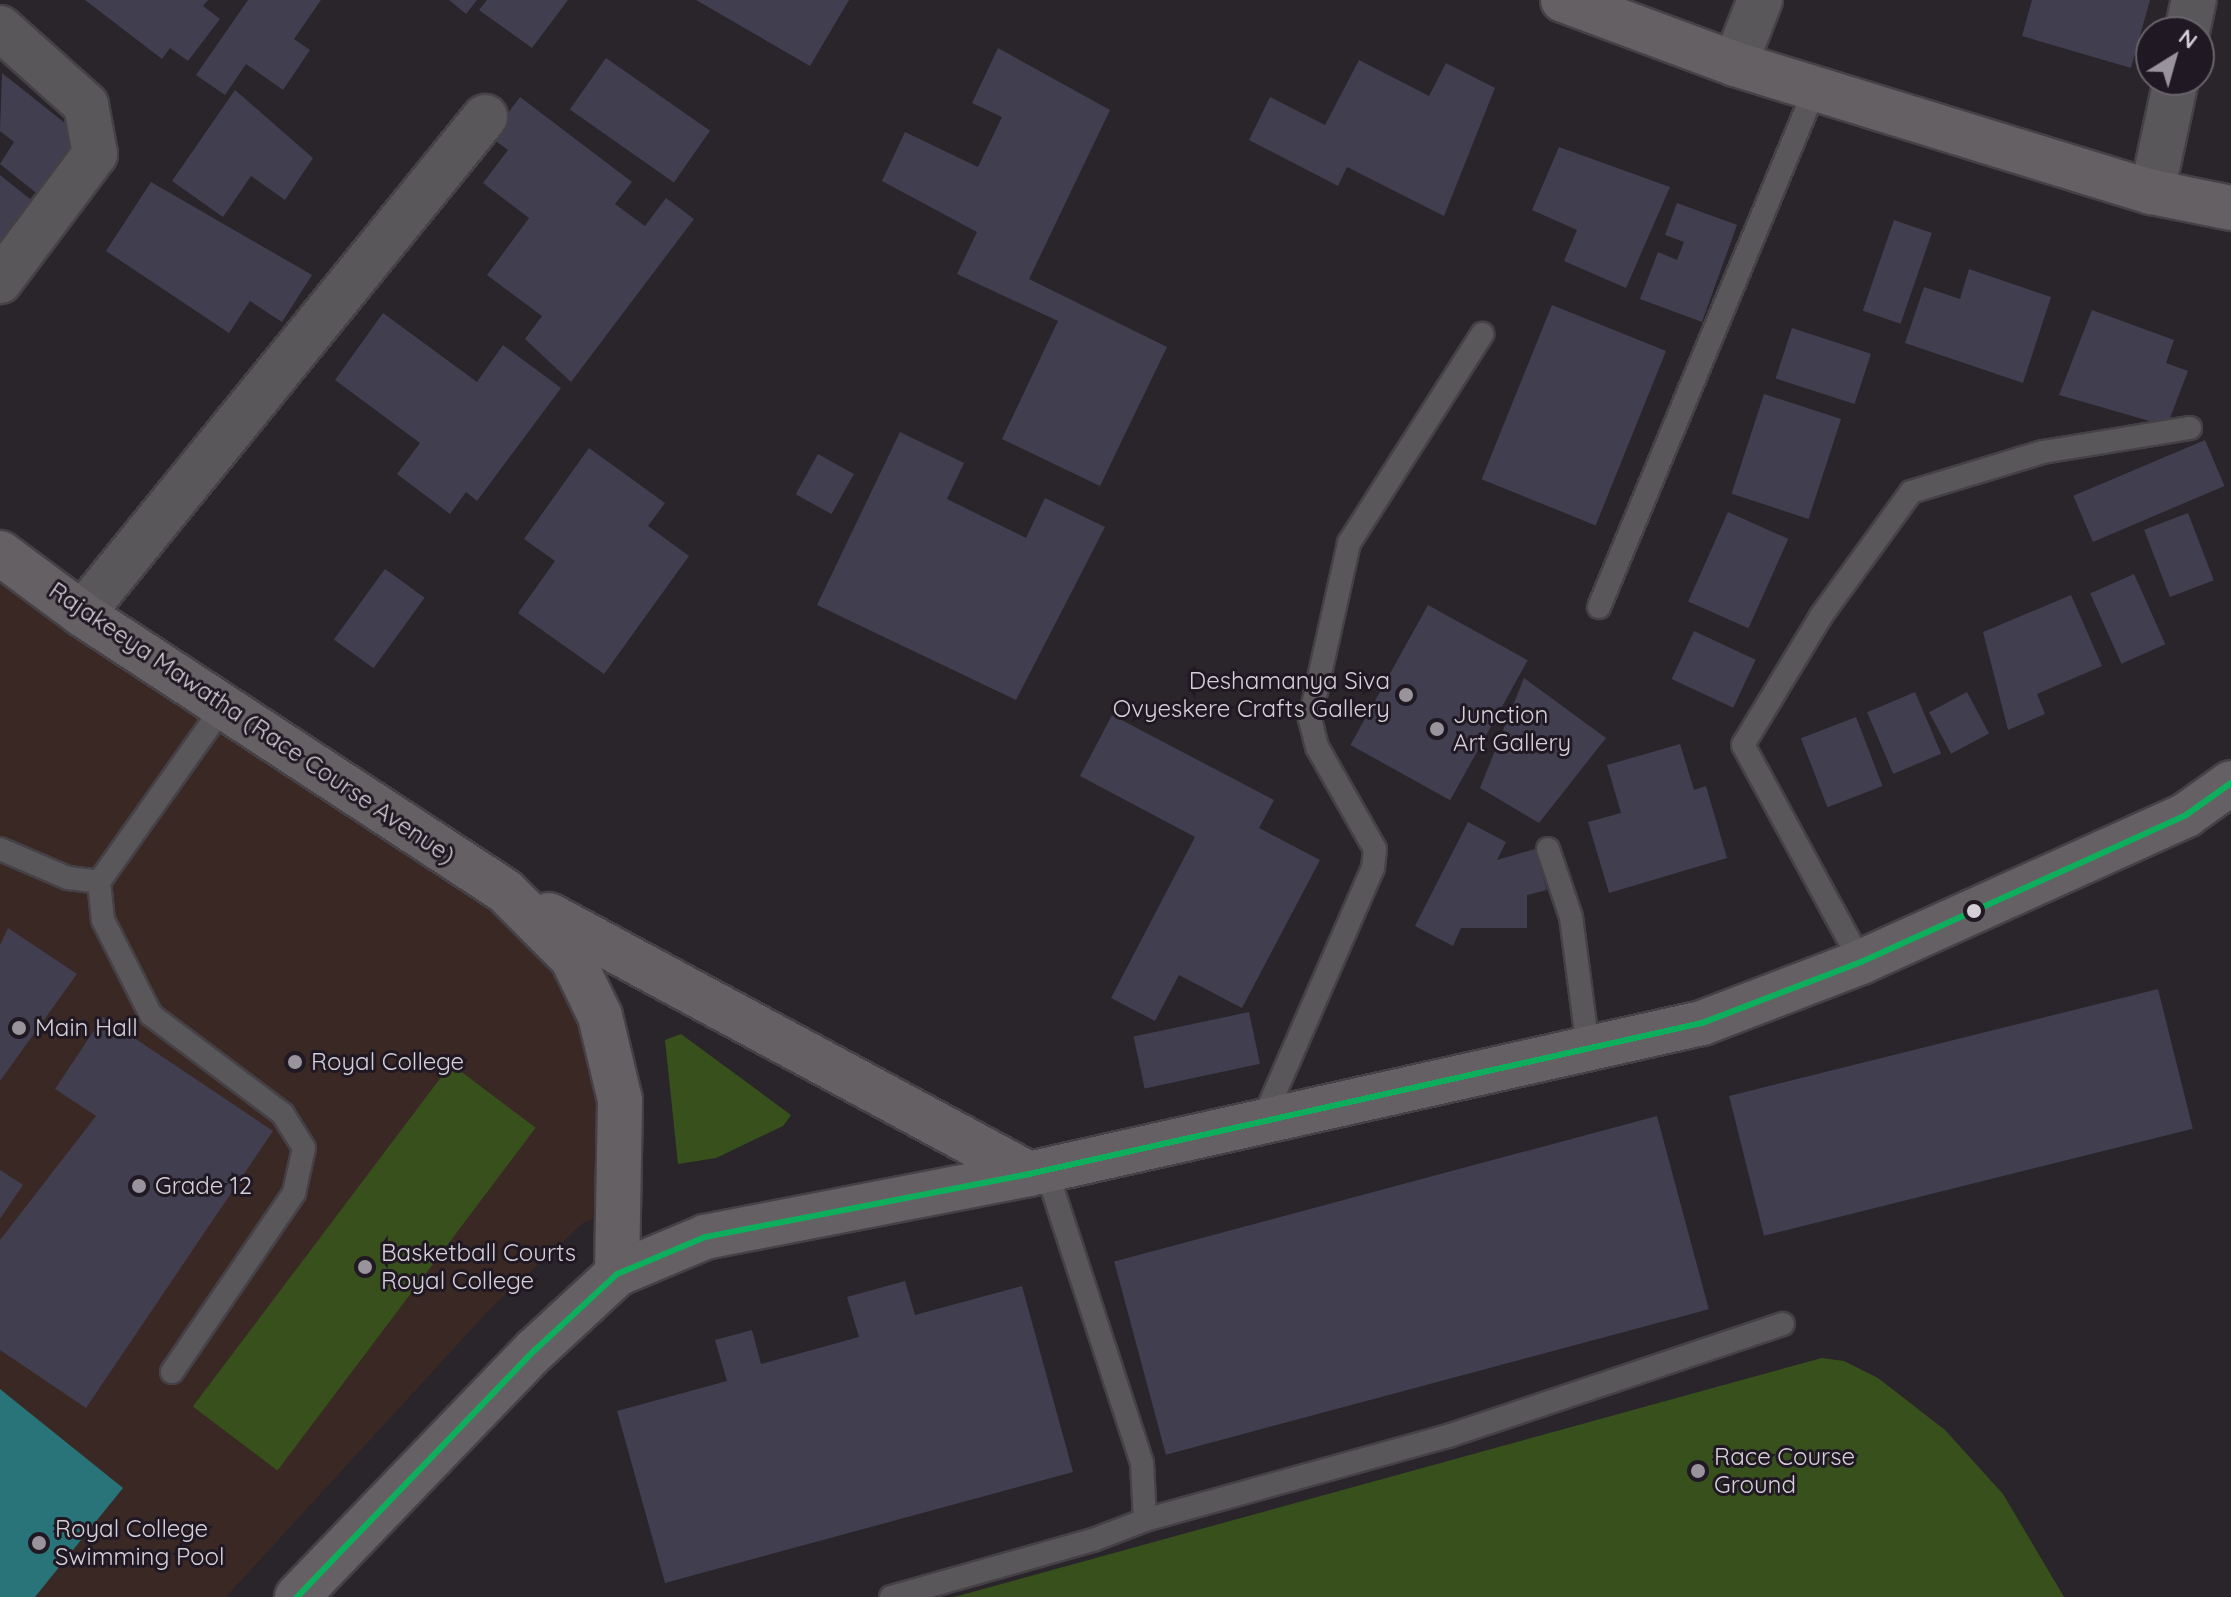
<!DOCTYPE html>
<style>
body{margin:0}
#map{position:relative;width:2231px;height:1597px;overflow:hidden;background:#29252b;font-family:Quicksand,sans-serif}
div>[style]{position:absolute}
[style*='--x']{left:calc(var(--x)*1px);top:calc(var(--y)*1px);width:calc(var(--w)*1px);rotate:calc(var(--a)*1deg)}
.education>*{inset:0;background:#392824}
.green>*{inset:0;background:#38511c;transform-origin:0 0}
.water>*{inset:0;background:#297478}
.building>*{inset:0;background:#413e50;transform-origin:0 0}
.roads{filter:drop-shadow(2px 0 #454146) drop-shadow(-2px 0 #454146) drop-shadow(0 2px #454146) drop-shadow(0 -2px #454146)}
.service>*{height:22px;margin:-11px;padding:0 11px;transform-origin:11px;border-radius:11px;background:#5a575b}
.minor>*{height:44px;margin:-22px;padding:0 22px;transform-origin:22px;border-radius:22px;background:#5a575b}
.secondary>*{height:44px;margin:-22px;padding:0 22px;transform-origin:22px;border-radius:22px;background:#656064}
.bus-1>*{height:6px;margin:-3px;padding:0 3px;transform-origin:3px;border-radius:3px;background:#0daf5c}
.dots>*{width:22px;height:22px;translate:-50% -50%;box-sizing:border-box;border:4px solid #201923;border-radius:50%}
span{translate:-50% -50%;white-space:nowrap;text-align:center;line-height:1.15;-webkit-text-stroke:6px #201923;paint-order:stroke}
.poi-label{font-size:24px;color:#d5d0d7}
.right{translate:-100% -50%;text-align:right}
.left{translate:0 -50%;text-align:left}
.street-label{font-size:24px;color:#d5d0d7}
.north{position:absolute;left:2135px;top:16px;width:80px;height:80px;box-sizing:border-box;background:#201923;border:2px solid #68626b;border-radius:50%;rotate:37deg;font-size:22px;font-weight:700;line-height:32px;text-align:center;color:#d5d0d7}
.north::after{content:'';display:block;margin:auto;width:28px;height:36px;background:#99949b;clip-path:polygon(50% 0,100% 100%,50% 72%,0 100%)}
</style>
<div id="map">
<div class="education">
<div style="clip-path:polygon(0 578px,492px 906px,556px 969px,581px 1022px,600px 1102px,602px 1215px,583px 1223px,492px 1307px,226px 1597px,0 1597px)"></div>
</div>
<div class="green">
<div style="clip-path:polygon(681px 1034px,791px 1115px,783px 1126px,716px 1158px,678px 1164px,665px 1040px)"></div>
<div style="left:451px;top:1064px;width:106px;height:429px;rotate:37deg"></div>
<div style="clip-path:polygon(1822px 1358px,1844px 1361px,1878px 1378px,1945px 1430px,2003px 1494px,2064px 1597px,954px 1597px)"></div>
</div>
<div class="water">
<div style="clip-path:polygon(0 1389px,123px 1488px,35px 1597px,0 1597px)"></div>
</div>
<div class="building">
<div style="clip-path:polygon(85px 0,208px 0,203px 6px,220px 19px,188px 61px,170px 48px,162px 59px)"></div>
<div style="clip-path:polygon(248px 0,321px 0,294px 39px,310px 50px,283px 90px,246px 64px,225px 95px,196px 75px)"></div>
<div style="clip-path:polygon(449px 0,477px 0,466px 14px)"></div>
<div style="clip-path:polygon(487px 0,568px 0,532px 48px,479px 10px)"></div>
<div style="clip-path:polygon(696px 0,849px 0,810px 66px)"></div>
<div style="clip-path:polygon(2032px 0,2150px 0,2131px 68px,2022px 36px)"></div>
<div style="clip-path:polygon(998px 48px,1110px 110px,1029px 279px,1167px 347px,1100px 486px,1002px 439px,1058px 321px,957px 274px,977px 232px,882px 181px,905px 132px,978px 167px,1002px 117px,972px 103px)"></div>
<div style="left:606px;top:58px;width:127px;height:63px;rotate:35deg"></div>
<div style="clip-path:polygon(1359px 60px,1429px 96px,1446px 63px,1495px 88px,1444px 216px,1347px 167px,1338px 186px,1249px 140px,1270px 97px,1325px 125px)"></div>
<div style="clip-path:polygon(2px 73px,80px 135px,40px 196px,0 164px,14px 142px,0 131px)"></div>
<div style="clip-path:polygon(235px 90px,313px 158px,285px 200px,251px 176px,223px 217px,172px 181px)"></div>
<div style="clip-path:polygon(520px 97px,632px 182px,615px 204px,645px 226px,666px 198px,694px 219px,571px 382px,525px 339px,542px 316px,487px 275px,529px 218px,483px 183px,508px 150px,490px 137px)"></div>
<div style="clip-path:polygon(1559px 147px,1670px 187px,1626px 288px,1564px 261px,1577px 230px,1532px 210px)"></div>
<div style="clip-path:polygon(0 175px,35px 203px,0 247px)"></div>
<div style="clip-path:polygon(151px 182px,312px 275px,282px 322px,250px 301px,229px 333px,106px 251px)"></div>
<div style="clip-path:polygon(1677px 203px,1737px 225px,1702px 322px,1640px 299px,1658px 252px,1677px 260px,1684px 242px,1665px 235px)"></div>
<div style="left:1894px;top:220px;width:40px;height:96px;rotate:19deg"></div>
<div style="clip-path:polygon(1969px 269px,2051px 297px,2023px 383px,1905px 343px,1924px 287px,1960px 299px)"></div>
<div style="left:1552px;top:305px;width:123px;height:188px;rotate:22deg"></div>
<div style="clip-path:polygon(2092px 310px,2174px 340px,2166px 363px,2188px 371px,2167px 426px,2059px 395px)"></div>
<div style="clip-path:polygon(383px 313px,477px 382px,503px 345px,561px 388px,477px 501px,466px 492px,450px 514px,397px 474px,420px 443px,335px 380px)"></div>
<div style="left:1792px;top:328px;width:83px;height:53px;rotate:18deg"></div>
<div style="left:1764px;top:394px;width:81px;height:105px;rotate:18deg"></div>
<div style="clip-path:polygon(900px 432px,964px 463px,947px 499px,1026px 538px,1045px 498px,1105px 527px,1016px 700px,817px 605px)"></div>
<div style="left:2205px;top:440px;width:50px;height:143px;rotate:67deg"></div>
<div style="clip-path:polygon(589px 448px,665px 503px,648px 526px,689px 556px,604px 674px,518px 613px,555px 561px,524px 539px)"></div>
<div style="left:818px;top:454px;width:41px;height:46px;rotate:29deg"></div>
<div style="left:1728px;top:512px;width:66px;height:98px;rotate:24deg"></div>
<div style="left:2188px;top:513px;width:72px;height:47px;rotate:69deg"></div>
<div style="left:385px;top:569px;width:49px;height:87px;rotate:36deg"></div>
<div style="left:2134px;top:574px;width:77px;height:48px;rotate:66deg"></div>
<div style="clip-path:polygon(2071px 595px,2102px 666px,2037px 694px,2045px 714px,2008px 730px,1983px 632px)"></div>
<div style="left:1428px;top:605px;width:114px;height:160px;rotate:29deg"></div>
<div style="left:1694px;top:631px;width:68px;height:53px;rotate:25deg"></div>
<div style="clip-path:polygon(1524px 678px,1606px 738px,1539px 823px,1480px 788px)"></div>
<div style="left:1915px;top:692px;width:67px;height:52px;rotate:67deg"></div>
<div style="left:1967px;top:692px;width:47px;height:43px;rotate:62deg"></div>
<div style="clip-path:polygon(1112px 715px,1274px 800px,1259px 828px,1320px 860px,1242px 1008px,1179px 975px,1155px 1021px,1111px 998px,1195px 837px,1080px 776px)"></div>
<div style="left:1856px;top:717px;width:74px;height:59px;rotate:69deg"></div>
<div style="clip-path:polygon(1680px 744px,1694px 790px,1706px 786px,1727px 858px,1609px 893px,1588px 822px,1621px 813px,1607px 765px)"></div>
<div style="clip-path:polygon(1468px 822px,1506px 842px,1497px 860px,1535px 849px,1547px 890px,1527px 895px,1527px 928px,1461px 928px,1453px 946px,1415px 926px)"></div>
<div style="clip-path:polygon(8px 928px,77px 974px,0 1081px,0 945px)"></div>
<div style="left:2158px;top:989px;width:144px;height:442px;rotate:76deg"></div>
<div style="left:1249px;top:1012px;width:53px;height:118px;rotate:78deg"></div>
<div style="clip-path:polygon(103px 1017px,273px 1131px,86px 1408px,0 1350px,0 1240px,96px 1116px,55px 1089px)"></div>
<div style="left:1657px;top:1116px;width:200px;height:562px;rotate:75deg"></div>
<div style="clip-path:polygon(0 1170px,23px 1185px,0 1219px)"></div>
<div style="clip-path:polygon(905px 1281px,915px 1315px,1022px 1286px,1073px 1472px,665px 1583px,617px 1411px,727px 1381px,715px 1340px,752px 1330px,761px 1364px,859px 1337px,847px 1297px)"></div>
</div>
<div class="roads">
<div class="service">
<div style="--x:1599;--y:607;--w:561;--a:-67.36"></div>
<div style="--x:0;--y:849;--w:74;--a:23.1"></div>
<div style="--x:68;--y:878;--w:31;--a:7"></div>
<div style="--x:1548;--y:849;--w:72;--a:71.3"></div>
<div style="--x:1571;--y:917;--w:132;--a:82.6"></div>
<div style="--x:1861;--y:962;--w:247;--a:-118.5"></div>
<div style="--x:1743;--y:745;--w:151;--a:-58.8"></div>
<div style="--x:1821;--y:616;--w:153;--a:-54"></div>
<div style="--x:1911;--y:492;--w:138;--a:-16.9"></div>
<div style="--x:2043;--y:452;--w:149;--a:-9.3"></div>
<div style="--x:1262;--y:1122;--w:277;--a:-66.4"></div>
<div style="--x:1373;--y:868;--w:19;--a:-84"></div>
<div style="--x:1375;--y:849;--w:117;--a:-119.6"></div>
<div style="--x:1317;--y:747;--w:29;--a:-104"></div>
<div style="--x:1310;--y:719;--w:180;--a:-77.5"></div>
<div style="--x:1349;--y:543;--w:248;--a:-57.5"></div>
<div style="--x:172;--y:1372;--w:217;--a:-55.7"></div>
<div style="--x:294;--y:1193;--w:46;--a:-77.5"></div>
<div style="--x:304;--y:1148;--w:40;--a:-122"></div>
<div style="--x:283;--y:1114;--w:165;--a:-143.1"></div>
<div style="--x:151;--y:1015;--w:106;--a:-116.8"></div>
<div style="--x:103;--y:920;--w:38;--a:-96"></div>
<div style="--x:99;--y:882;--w:214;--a:-54.7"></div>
<div style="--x:1145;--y:1520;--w:314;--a:-15.5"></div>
<div style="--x:1448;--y:1436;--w:353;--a:-18.5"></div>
<div style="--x:891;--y:1597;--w:210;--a:-15.8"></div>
<div style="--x:1093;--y:1540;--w:56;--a:-21"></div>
<div style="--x:1145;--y:1520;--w:57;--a:-93"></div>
<div style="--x:1142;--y:1463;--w:308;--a:-108.1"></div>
</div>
<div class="minor">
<div style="--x:0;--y:28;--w:115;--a:41.8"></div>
<div style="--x:86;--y:105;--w:50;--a:79.6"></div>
<div style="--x:95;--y:154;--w:159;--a:126.8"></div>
<div style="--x:2187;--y:32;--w:33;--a:-78"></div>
<div style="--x:1735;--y:64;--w:69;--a:-68.7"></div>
<div style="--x:2152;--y:192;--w:115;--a:-77.9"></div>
<div style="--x:82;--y:614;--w:640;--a:-50.96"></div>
</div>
<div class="secondary">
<div style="--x:1563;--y:0;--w:184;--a:20.4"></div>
<div style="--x:1735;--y:64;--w:436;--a:17.1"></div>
<div style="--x:2152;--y:192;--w:81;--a:11.4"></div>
<div style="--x:0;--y:553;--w:102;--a:36.6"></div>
<div style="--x:82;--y:614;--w:506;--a:33.22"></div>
<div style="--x:505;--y:891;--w:95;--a:45"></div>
<div style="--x:572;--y:958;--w:64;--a:64.2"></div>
<div style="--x:600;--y:1016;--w:86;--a:76.6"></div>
<div style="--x:620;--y:1100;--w:174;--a:91"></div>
<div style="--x:549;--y:915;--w:545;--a:28.35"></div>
<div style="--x:297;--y:1597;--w:343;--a:-46.1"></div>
<div style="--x:535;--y:1350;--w:112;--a:-42.8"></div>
<div style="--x:617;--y:1274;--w:95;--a:-22.8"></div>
<div style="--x:705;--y:1237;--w:330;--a:-11"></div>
<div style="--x:1029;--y:1174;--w:690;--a:-12.65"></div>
<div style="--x:1702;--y:1023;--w:170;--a:-21"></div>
<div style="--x:1861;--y:962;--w:357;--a:-24.3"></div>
<div style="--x:2186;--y:815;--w:55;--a:-35.4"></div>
</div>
</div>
<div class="bus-1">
<div style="--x:297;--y:1597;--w:343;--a:-46.1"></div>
<div style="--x:535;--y:1350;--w:112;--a:-42.8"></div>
<div style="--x:617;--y:1274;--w:95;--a:-22.8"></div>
<div style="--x:705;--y:1237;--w:330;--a:-11"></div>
<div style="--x:1029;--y:1174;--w:690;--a:-12.65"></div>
<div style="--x:1702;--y:1023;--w:170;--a:-21"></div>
<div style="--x:1861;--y:962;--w:357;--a:-24.3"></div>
<div style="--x:2186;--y:815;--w:55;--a:-35.4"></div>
</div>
<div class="dots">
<div style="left:1406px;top:695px;background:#99949b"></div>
<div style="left:1437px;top:729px;background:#99949b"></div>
<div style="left:1974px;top:911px;background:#d5d0d7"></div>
<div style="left:19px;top:1028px;background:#99949b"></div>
<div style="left:295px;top:1062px;background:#99949b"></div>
<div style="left:139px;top:1186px;background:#99949b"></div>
<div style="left:365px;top:1267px;background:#99949b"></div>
<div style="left:1698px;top:1471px;background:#99949b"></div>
<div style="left:39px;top:1543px;background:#99949b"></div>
</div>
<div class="poi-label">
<span class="right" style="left:1390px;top:695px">Deshamanya Siva<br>Ovyeskere Crafts Gallery</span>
<span class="left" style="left:1453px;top:729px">Junction<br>Art Gallery</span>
<span class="left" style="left:35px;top:1028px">Main Hall</span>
<span class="left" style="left:311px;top:1062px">Royal College</span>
<span class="left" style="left:155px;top:1186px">Grade 12</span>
<span class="left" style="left:381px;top:1267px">Basketball Courts<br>Royal College</span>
<span class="left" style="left:1714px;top:1471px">Race Course<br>Ground</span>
<span class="left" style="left:55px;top:1543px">Royal College<br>Swimming Pool</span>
</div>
<div class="street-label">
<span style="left:252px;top:723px;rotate:34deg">Rajakeeya Mawatha (Race Course Avenue)</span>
</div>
<div class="north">N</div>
</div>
